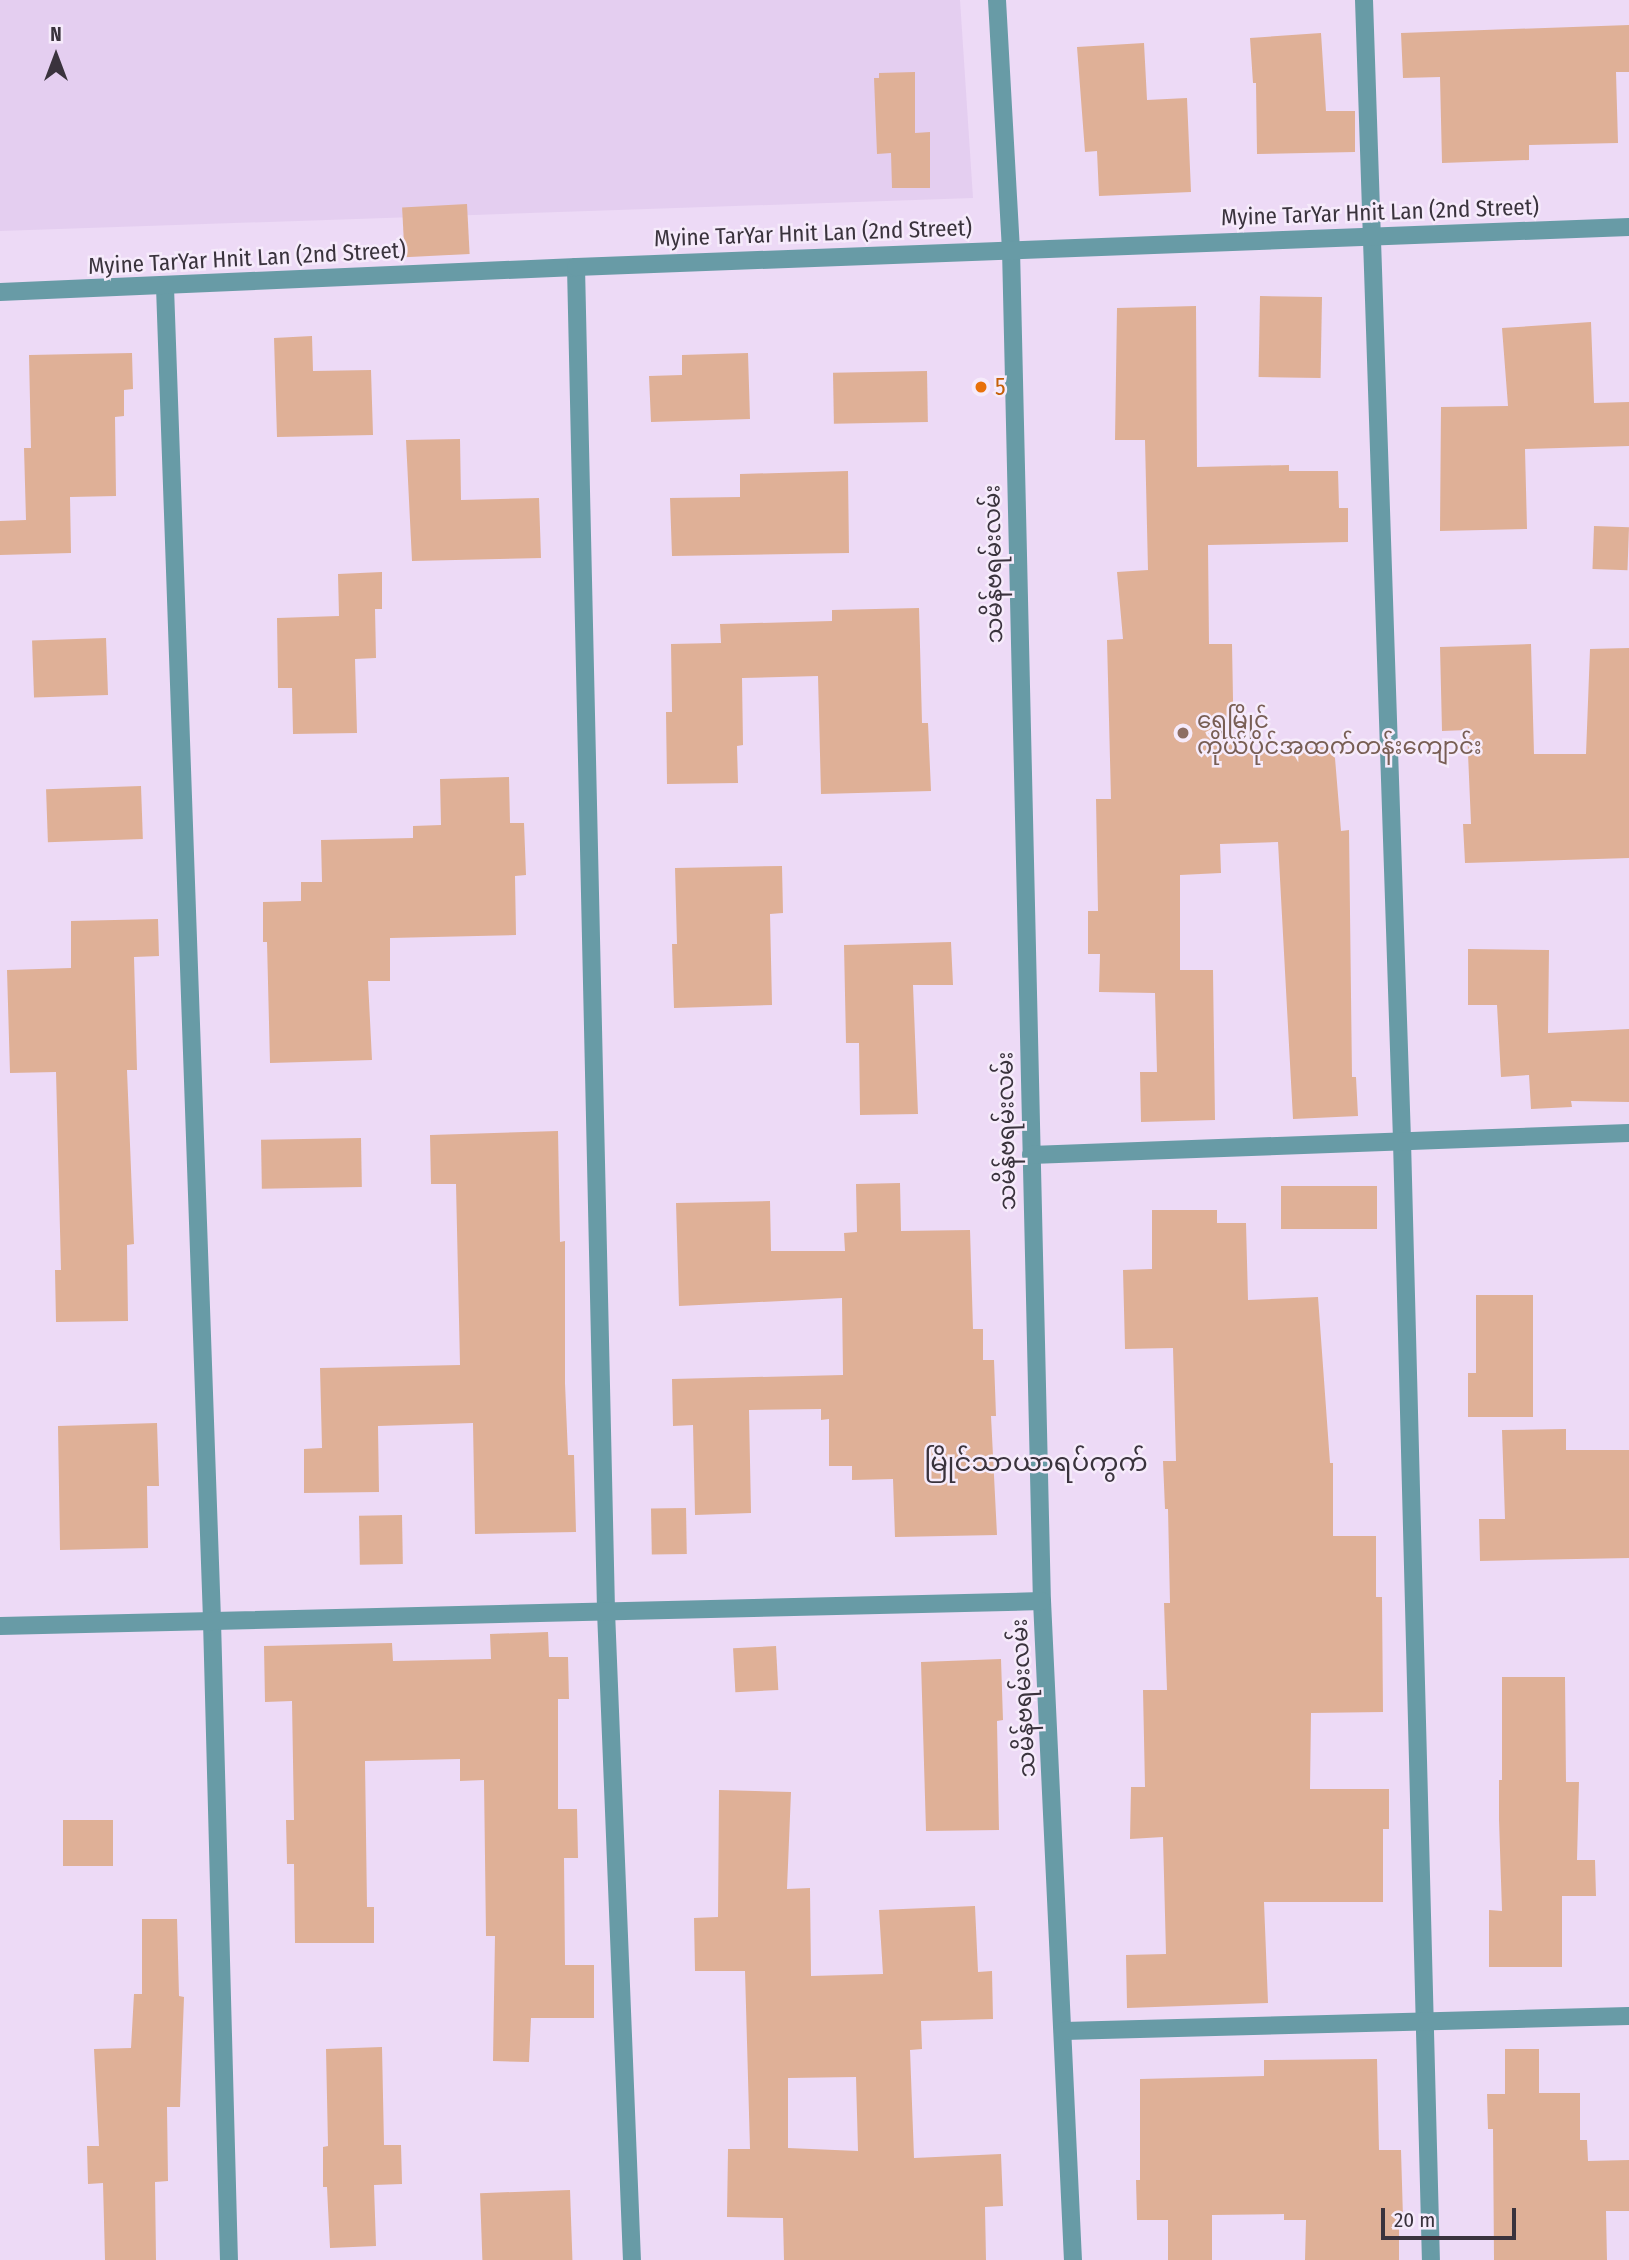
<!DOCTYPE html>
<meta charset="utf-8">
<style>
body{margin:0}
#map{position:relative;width:1629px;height:2260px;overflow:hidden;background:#eddaf6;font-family:"Fira Sans Condensed","Noto Sans Myanmar",sans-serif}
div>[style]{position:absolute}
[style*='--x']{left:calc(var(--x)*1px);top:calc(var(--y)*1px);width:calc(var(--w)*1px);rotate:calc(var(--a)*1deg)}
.built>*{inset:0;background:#e4cef0}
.building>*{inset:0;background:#dfb097;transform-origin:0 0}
.minor>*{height:18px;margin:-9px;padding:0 9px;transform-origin:9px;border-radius:9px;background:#689ba6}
.dots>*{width:19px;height:19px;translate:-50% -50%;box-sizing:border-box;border:4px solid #f6ebfb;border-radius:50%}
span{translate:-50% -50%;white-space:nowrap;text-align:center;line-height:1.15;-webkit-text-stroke:5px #f6ebfb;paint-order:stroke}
.street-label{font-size:23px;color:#3a333d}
.food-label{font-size:23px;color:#c56008}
.left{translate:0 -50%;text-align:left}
.education-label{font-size:23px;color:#785e54}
.quarter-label{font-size:26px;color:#3a333d}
.north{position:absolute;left:21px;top:21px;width:70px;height:70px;-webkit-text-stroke:5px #f6ebfb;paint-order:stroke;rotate:0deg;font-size:19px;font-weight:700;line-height:28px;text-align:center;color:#3a333d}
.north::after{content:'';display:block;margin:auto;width:24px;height:32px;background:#3a333d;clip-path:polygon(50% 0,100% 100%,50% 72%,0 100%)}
.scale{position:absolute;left:1381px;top:2208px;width:135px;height:32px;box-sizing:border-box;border:4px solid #3a333d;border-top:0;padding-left:9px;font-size:21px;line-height:24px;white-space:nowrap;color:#3a333d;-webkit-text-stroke:5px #f6ebfb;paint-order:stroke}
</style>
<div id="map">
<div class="built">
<div style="clip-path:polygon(0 0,960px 0,973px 198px,0 231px)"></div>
</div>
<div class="building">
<div style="clip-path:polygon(1629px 25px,1629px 72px,1616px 72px,1618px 143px,1529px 145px,1529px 160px,1442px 163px,1440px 77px,1403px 78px,1401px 33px)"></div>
<div style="clip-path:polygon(1321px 33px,1326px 111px,1355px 111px,1355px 152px,1257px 154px,1256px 83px,1253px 83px,1250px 38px)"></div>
<div style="clip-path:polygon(1144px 43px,1147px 100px,1187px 98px,1191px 192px,1099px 196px,1097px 151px,1085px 152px,1077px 47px)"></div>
<div style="clip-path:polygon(915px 72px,915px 133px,930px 132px,930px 188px,892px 188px,891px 153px,877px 154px,874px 78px,879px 78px,879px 73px)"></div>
<div style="left:467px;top:204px;width:50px;height:65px;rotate:87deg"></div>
<div style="left:1260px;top:296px;width:62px;height:81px;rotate:1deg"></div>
<div style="clip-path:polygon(1196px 306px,1197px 467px,1289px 465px,1289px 471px,1338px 471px,1339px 508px,1348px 508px,1348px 542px,1208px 545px,1209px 644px,1232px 644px,1234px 754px,1334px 746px,1341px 831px,1349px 830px,1352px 1077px,1356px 1077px,1358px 1116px,1293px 1119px,1278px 842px,1220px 844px,1221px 873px,1180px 875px,1180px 970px,1213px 970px,1215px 1120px,1141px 1122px,1140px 1072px,1157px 1072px,1155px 993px,1099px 992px,1100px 954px,1088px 954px,1088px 911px,1098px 911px,1096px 799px,1111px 799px,1107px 640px,1123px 639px,1117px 572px,1148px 570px,1145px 440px,1115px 440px,1117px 308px)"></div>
<div style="clip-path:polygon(1591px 322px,1594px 403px,1629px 402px,1629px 446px,1525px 449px,1527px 529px,1440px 531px,1441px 407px,1508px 406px,1502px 328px)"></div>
<div style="clip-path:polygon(312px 336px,313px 371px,371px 370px,373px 435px,277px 437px,274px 338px)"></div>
<div style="clip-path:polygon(132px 353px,133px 389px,124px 390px,124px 416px,115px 417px,116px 496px,70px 497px,71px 553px,0 555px,0 521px,26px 520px,24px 448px,31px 448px,29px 355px)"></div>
<div style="clip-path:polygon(748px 353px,750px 419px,651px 422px,649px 376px,682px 375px,682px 355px)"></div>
<div style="left:927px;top:371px;width:51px;height:94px;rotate:89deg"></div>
<div style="clip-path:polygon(460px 439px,461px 500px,539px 498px,541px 558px,412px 561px,406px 440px)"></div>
<div style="clip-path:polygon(848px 471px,849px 553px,672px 556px,670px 498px,740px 497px,740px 474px)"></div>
<div style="left:1594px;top:526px;width:35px;height:43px;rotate:2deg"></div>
<div style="clip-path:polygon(382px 572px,382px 609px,375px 609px,376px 658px,355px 659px,357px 733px,293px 734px,292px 688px,278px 688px,277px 618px,339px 616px,338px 574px)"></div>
<div style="clip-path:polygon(919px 608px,922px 723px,928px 723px,931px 791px,821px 794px,818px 676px,742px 678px,743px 745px,737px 746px,738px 783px,667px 784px,666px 712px,672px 712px,671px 644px,721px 643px,720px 624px,832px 621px,832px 610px)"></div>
<div style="left:106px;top:638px;width:57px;height:74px;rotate:88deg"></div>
<div style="clip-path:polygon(1531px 644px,1534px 754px,1586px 754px,1590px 649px,1629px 648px,1629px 858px,1465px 863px,1463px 824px,1471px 824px,1467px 730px,1442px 731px,1440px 647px)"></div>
<div style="clip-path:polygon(509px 777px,510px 823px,524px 823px,526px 875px,515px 876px,516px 935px,390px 938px,390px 981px,368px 981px,372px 1060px,270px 1063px,267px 942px,263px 942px,263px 902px,301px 901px,301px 882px,322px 882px,321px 840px,413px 838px,413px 826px,441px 825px,440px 779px)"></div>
<div style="left:141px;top:786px;width:53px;height:95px;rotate:88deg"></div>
<div style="clip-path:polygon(782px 866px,783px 913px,770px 914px,772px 1005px,674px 1008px,672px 944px,677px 944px,675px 868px)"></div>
<div style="clip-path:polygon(158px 919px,159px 956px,134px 957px,137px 1070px,127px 1070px,134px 1244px,127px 1245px,128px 1321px,56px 1322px,55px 1270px,61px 1270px,56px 1072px,10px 1073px,7px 970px,71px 968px,71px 921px)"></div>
<div style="clip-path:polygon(951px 942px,953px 985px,913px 985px,918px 1114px,860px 1115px,859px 1043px,846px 1043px,844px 945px)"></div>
<div style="clip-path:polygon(1468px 949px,1549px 950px,1548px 1033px,1629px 1029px,1629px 1102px,1571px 1101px,1572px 1107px,1531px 1109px,1529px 1075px,1501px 1077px,1497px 1005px,1468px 1005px)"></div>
<div style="clip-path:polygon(558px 1131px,560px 1242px,565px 1241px,565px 1383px,568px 1455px,574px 1455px,576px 1532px,475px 1534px,473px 1423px,378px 1426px,379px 1492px,304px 1493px,304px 1449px,322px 1448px,320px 1368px,460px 1365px,456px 1184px,431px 1184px,430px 1135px)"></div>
<div style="left:361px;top:1138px;width:49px;height:100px;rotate:89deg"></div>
<div style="clip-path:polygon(900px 1183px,901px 1231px,970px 1230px,973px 1329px,983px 1329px,983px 1360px,994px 1360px,996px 1416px,991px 1416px,997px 1535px,895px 1537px,893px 1479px,852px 1480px,852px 1466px,829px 1466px,829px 1419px,821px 1420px,821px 1409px,749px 1410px,751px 1513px,695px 1515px,693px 1425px,673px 1426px,672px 1379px,843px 1375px,842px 1298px,679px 1306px,676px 1203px,770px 1201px,771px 1251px,845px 1251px,844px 1233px,857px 1232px,856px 1184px)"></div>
<div style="left:1377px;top:1186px;width:43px;height:96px;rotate:90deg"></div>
<div style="clip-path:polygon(1152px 1210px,1217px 1210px,1217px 1223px,1246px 1223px,1248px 1300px,1318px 1297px,1330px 1463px,1333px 1463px,1333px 1536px,1376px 1536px,1376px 1597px,1382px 1597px,1383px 1712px,1311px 1713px,1310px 1789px,1389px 1789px,1389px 1829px,1383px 1829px,1383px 1902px,1264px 1902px,1268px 2003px,1127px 2008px,1126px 1955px,1166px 1954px,1163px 1837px,1130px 1839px,1131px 1787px,1145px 1787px,1143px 1690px,1167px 1690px,1164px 1603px,1170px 1603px,1168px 1509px,1165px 1509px,1163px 1461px,1176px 1461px,1173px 1348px,1125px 1349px,1123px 1270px,1152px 1269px)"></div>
<div style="clip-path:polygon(1476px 1295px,1533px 1295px,1533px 1417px,1468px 1417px,1468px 1373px,1476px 1373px)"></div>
<div style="clip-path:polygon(157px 1423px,159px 1486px,147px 1486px,148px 1548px,60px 1550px,58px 1426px)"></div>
<div style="clip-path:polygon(1566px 1429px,1566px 1450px,1629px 1450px,1629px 1558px,1480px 1561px,1479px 1519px,1505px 1519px,1502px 1430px)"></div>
<div style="left:686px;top:1508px;width:46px;height:35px;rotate:89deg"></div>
<div style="left:402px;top:1515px;width:49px;height:43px;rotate:89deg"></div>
<div style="clip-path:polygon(548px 1632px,549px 1657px,568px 1657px,569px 1699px,558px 1699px,558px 1809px,577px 1809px,578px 1858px,564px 1858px,565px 1965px,594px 1965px,594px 2018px,531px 2018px,529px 2062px,493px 2061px,495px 1936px,486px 1936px,484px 1780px,460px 1781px,460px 1759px,365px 1761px,367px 1907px,374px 1907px,374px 1943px,295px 1943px,294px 1864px,287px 1864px,286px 1820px,294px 1820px,292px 1701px,265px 1702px,264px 1646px,392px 1643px,393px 1661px,491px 1659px,490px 1634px)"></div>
<div style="left:776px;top:1646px;width:44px;height:43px;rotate:87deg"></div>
<div style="clip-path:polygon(1001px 1659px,1003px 1720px,997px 1721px,999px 1830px,926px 1831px,921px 1662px)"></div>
<div style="clip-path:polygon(1502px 1677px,1565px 1677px,1566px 1782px,1579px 1782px,1577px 1860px,1595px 1860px,1596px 1896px,1562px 1896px,1562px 1967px,1489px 1967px,1489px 1910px,1502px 1911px,1499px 1820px,1499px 1780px,1502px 1780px)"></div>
<div style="clip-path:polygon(evenodd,719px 1790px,791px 1792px,787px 1889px,810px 1888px,811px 1976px,883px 1974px,879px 1910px,975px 1906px,978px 1972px,992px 1971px,993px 2019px,921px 2021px,922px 2049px,910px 2050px,914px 2158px,1001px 2154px,1003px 2206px,985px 2207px,986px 2260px,784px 2260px,783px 2218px,727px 2217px,728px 2149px,750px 2149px,745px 1971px,695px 1971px,694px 1918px,718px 1917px,719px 1790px,856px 2077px,858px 2151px,788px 2148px,788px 2078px,856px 2077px)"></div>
<div style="left:63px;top:1820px;width:50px;height:46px"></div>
<div style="clip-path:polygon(142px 1919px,177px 1919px,179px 1996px,184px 1997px,180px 2107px,167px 2107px,168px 2181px,155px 2182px,156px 2260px,105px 2260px,103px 2183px,88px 2184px,87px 2146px,99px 2146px,94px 2049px,131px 2048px,134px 1994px,142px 1994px)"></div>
<div style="clip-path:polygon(382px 2047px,384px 2145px,401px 2145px,402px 2184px,374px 2185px,376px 2246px,330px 2248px,327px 2187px,323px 2187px,323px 2147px,328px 2146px,326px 2049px)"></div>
<div style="clip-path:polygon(1505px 2049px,1539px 2049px,1539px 2093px,1580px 2093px,1580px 2140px,1587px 2140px,1588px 2161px,1629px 2160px,1629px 2211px,1606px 2211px,1607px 2260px,1494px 2260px,1493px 2129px,1488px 2129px,1487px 2094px,1505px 2094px)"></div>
<div style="clip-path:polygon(1377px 2059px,1379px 2150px,1401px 2150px,1403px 2218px,1399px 2218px,1399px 2260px,1305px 2260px,1306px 2220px,1284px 2220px,1284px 2214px,1212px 2215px,1212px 2260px,1168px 2260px,1168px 2220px,1137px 2220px,1136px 2180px,1140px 2180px,1140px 2079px,1264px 2076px,1264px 2060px)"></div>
<div style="left:570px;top:2190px;width:70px;height:90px;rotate:88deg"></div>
</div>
<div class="minor">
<div style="--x:997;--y:0;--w:249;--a:86.8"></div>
<div style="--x:1011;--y:249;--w:1352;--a:88.69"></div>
<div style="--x:1042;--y:1601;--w:660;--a:87.31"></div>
<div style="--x:1364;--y:0;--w:1142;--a:88.09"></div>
<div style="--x:1402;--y:1141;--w:1119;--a:88.52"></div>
<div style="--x:576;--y:267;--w:1344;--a:88.72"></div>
<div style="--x:606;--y:1611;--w:650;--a:87.71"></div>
<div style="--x:165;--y:287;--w:1335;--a:87.98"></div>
<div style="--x:212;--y:1621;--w:639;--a:88.48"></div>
<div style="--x:0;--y:292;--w:577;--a:-2.49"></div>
<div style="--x:576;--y:267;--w:1054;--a:-2.18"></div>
<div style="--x:1031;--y:1155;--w:598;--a:-2.11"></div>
<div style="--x:0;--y:1626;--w:1042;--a:-1.37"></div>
<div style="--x:1064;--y:2031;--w:565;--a:-1.52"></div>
</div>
<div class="dots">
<div style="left:981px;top:387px;background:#e8710a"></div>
<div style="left:1183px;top:733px;background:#8d6e63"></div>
</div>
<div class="street-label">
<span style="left:1380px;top:212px;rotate:-2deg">Myine TarYar Hnit Lan (2nd Street)</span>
<span style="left:813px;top:233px;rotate:-2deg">Myine TarYar Hnit Lan (2nd Street)</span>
<span style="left:247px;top:258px;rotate:-3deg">Myine TarYar Hnit Lan (2nd Street)</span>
<span style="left:993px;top:564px;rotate:-91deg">သမိန်ဗရမ်းလမ်း</span>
<span style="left:1006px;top:1131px;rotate:-91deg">သမိန်ဗရမ်းလမ်း</span>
<span style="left:1023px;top:1698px;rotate:-93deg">သမိန်ဗရမ်းလမ်း</span>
</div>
<div class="food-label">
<span class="left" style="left:995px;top:387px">5</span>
</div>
<div class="education-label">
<span class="left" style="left:1197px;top:733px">ရွှေမြိုင်<br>ကိုယ်ပိုင်အထက်တန်းကျောင်း</span>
</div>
<div class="quarter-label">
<span style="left:1036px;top:1463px">မြိုင်သာယာရပ်ကွက်</span>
</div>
<div class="north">N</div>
<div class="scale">20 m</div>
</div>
